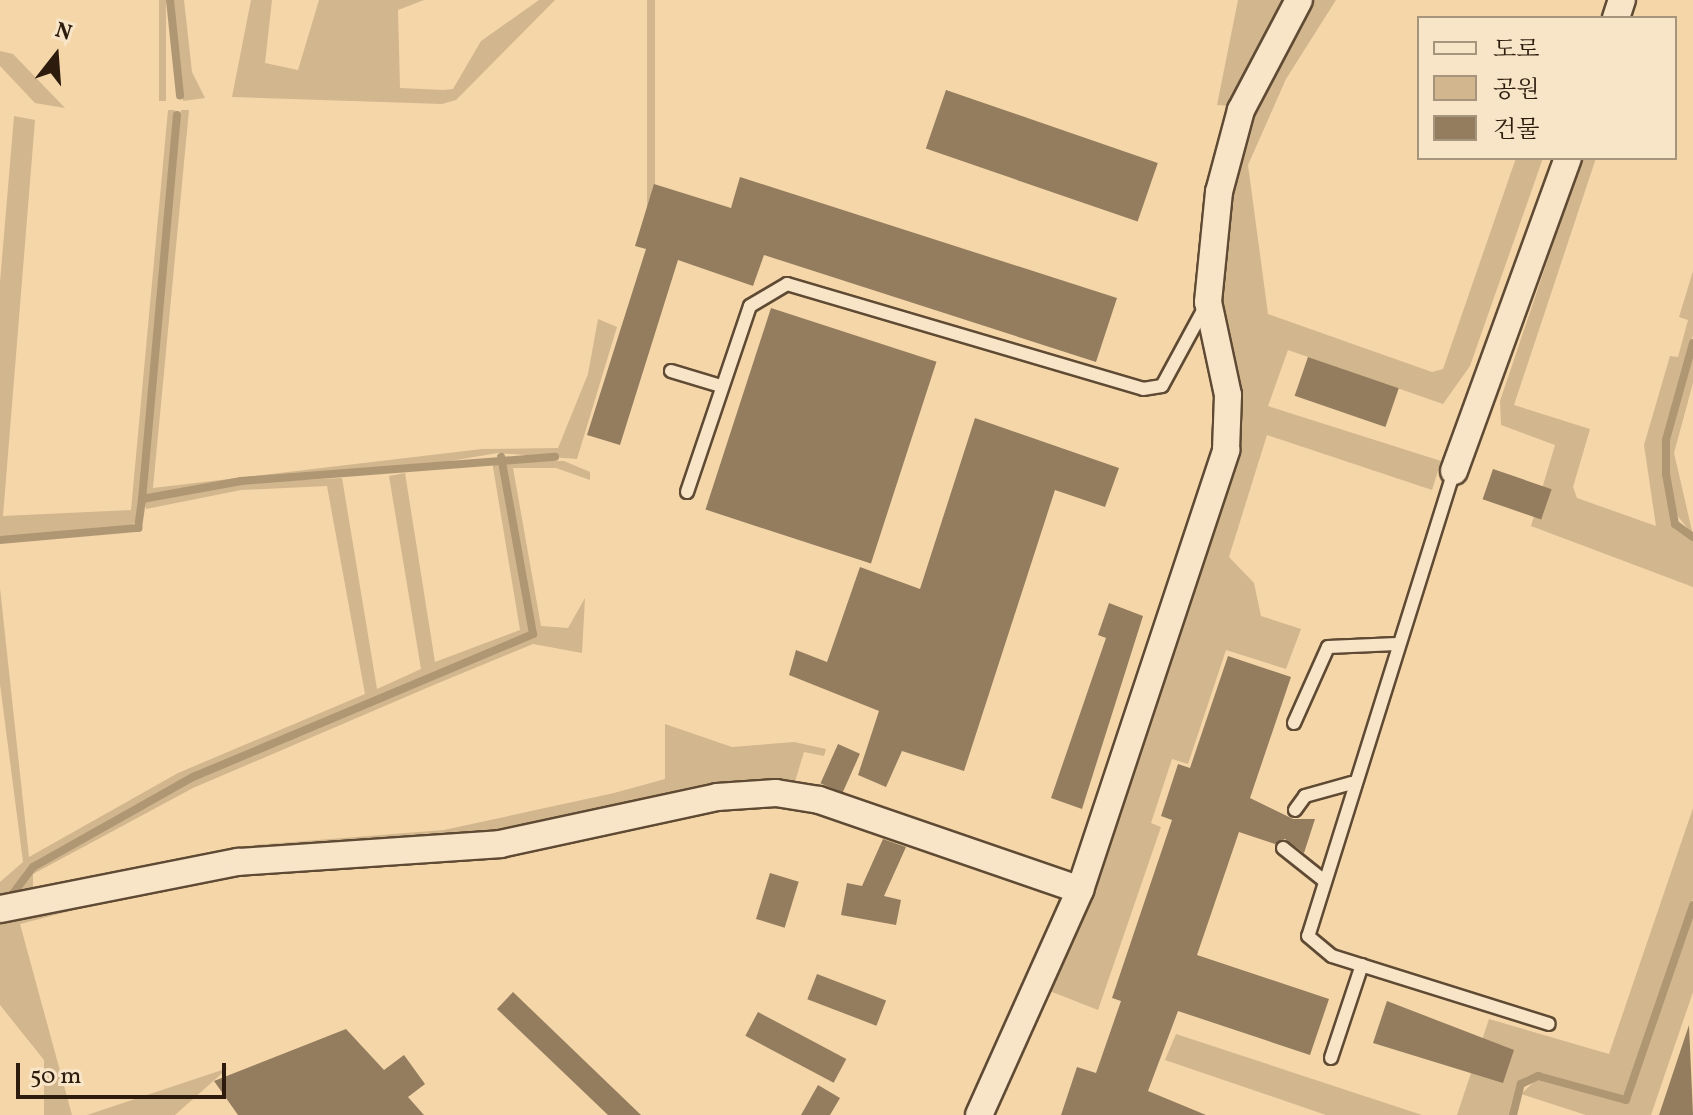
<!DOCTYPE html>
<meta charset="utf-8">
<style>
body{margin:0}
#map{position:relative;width:1693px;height:1115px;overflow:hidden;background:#f4d6a9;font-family:Vollkorn,"Noto Serif KR",serif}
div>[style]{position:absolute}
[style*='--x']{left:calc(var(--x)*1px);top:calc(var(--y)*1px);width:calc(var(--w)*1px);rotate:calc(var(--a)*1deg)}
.green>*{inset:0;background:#d2b68e;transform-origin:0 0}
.stream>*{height:8px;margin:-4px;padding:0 4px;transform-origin:4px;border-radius:4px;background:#b09774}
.building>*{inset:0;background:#947d5e;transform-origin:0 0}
.roads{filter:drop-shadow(2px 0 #5f4a34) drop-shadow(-2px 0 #5f4a34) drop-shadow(0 2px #5f4a34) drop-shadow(0 -2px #5f4a34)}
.lane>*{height:12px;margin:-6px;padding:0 6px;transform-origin:6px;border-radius:6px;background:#f8e4c7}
.street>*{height:26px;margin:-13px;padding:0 13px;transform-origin:13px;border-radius:13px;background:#f8e4c7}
span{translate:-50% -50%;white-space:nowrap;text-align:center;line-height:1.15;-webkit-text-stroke:6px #f8e4c7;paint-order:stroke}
.legend{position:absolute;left:1417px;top:16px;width:260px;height:144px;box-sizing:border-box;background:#f8e4c7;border:2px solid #a7947d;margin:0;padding:10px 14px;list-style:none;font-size:24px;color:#2d1c0d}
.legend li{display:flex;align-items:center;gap:16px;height:40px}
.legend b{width:40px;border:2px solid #a7947d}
.north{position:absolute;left:16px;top:16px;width:80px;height:80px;-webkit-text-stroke:6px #f8e4c7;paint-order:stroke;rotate:17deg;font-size:22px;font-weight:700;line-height:32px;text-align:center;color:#2d1c0d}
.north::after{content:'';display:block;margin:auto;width:28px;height:36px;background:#2d1c0d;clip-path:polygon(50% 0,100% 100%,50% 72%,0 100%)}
.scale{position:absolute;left:16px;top:1063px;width:210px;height:36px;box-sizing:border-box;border:4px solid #2d1c0d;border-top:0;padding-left:10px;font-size:24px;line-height:28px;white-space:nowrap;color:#2d1c0d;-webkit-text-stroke:6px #f8e4c7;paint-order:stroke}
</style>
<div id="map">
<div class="green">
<div style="left:159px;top:0;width:7px;height:101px"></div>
<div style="clip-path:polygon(172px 0,184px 0,192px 72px,205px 98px,183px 101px)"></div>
<div style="clip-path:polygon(251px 0,272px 0,265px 63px,298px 70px,319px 0,424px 0,398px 10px,400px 88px,443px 90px,453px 89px,481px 41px,539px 0,555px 0,456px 100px,442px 104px,232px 97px)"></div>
<div style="left:647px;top:0;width:8px;height:224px"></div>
<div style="clip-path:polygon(1238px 0,1287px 0,1235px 106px,1217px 105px)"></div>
<div style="clip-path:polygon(1311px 0,1336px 0,1286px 79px,1248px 165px,1268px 314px,1432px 372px,1443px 369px,1516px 158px,1543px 158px,1470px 366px,1443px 404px,1288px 350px,1268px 406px,1441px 461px,1432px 490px,1267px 435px,1229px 557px,1254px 583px,1261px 616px,1301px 629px,1286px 669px,1226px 650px,1188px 764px,1172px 759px,1151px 823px,1161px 827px,1098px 1010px,1047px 990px,1237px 389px,1218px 283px,1238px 141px)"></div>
<div style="clip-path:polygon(0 51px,13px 54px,65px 108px,35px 103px,0 66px)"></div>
<div style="clip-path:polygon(168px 110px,175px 110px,138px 519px,131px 526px,0 537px,0 282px,14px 116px,35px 120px,3px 516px,131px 510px)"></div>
<div style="clip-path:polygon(181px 110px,189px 110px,153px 488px,482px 449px,558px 448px,588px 374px,598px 319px,617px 327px,577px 459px,498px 453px,390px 471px,241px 479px,145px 496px)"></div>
<div style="clip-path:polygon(1582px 158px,1596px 158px,1514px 405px,1590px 429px,1573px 487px,1577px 498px,1656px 526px,1644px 445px,1670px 356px,1678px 357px,1688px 320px,1679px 317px,1693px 271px,1693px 335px,1664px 440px,1663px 474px,1674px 525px,1693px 539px,1693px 587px,1531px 526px,1555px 445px,1501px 425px,1500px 401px)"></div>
<div style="clip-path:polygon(1693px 351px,1693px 383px,1674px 453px,1693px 535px,1671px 508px,1668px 474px,1669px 440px)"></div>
<div style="clip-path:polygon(504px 459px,564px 461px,590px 472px,590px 480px,556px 468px,513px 468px,541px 626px,568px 628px,585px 598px,582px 653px,533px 644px,436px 684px,193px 788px,33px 874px,33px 887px,254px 845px,444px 830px,614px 793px,665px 779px,665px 724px,732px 747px,794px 742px,826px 749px,824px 756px,804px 752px,793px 788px,536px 831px,10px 900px,34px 869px,193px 780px,535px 635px)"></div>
<div style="clip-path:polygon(500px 460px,530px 633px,168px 788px,30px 866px,0 903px,0 882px,23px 862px,0 684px,0 588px,29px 857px,178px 773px,365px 694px,327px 486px,241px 490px,146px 509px,144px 501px,242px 483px,342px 478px,377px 689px,421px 669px,389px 476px,405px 473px,435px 662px,520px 630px,492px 461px)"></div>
<div style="clip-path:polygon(1693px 808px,1693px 899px,1625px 1098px,1537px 1073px,1519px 1083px,1511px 1115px,1457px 1115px,1489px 1019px,1609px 1054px)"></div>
<div style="clip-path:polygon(237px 868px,20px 924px,72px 1115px,44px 1115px,44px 1060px,0 1005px,0 913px)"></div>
<div style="clip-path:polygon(1693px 911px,1693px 992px,1651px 1115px,1586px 1115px,1521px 1094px,1538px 1078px,1628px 1103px)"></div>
<div style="clip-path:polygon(1176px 1034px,1422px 1115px,1326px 1115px,1165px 1060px)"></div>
<div style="clip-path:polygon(228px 1068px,175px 1115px,87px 1115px)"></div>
</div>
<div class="stream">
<div style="--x:170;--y:0;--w:96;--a:84"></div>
<div style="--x:177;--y:115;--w:386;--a:95.2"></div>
<div style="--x:142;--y:499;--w:101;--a:-10.3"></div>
<div style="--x:241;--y:481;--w:315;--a:-4.4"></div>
<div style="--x:1693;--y:343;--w:101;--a:105.6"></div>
<div style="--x:1666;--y:440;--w:34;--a:90"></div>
<div style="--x:1666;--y:474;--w:51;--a:79.8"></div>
<div style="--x:1675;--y:524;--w:22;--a:36"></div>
<div style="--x:0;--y:540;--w:139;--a:-5"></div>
<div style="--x:138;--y:528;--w:29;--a:-82"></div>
<div style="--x:8;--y:900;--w:41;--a:-52.9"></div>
<div style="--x:33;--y:867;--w:184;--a:-29.4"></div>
<div style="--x:193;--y:777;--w:369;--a:-22.8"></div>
<div style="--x:533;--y:634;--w:180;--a:-100.2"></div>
<div style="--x:1513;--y:1115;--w:32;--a:-76"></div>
<div style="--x:1521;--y:1084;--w:19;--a:-25"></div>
<div style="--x:1538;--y:1076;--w:91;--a:15.3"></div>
<div style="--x:1626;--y:1100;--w:206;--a:-71"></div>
</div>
<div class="building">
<div style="left:946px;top:90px;width:224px;height:62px;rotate:19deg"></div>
<div style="clip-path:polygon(740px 177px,1117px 298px,1096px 362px,764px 255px,753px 286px,678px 260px,620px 445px,587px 435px,646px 249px,635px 246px,654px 184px,731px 208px)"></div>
<div style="left:771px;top:308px;width:174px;height:212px;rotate:18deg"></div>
<div style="left:1308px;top:357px;width:96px;height:41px;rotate:19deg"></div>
<div style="clip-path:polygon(975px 418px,1119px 468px,1105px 507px,1055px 490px,964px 771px,902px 751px,886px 787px,858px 775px,879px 711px,789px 675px,796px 650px,827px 662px,860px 567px,920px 589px)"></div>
<div style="left:1493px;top:469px;width:62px;height:32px;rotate:19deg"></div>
<div style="clip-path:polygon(1109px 603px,1143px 616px,1082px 809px,1051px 798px,1106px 638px,1098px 635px)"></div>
<div style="clip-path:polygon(1228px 656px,1291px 677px,1250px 798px,1293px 819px,1315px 819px,1304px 853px,1285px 839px,1275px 844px,1239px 832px,1197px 955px,1329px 999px,1310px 1055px,1178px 1011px,1148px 1091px,1206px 1115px,1061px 1115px,1077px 1067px,1096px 1073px,1121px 1001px,1112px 998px,1172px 820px,1161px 816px,1178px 764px,1190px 768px)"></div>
<div style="left:838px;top:744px;width:24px;height:43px;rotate:24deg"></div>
<div style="clip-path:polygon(883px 839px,906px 847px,884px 896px,901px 900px,896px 925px,841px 915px,847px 883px,862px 886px)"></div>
<div style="left:770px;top:873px;width:30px;height:48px;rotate:17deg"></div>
<div style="left:817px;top:974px;width:74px;height:27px;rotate:21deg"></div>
<div style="clip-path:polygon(513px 992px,641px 1115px,608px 1115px,497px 1009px)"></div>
<div style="clip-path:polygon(1387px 1001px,1514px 1050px,1503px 1083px,1373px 1043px)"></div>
<div style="left:758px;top:1012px;width:100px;height:27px;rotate:28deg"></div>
<div style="clip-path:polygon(1689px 1025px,1693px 1115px,1659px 1115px)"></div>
<div style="clip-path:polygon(346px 1029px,384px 1070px,404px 1055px,425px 1084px,408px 1097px,424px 1115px,238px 1115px,214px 1081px)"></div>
<div style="clip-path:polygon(818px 1085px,840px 1098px,830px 1115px,801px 1115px)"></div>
</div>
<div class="roads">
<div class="lane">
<div style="--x:671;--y:371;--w:52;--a:16.7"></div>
<div style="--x:1454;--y:471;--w:487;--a:107.4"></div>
<div style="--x:1308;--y:936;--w:31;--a:40"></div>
<div style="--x:1332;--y:956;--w:227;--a:17.4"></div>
<div style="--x:687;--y:492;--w:196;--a:-71.3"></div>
<div style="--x:750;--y:306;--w:43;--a:-30.7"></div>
<div style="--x:787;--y:284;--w:371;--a:16.4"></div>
<div style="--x:1143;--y:389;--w:19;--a:-9"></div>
<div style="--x:1162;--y:386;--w:92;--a:-61.5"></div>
<div style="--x:1294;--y:723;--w:83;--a:-65.9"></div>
<div style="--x:1328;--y:647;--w:69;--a:-2.5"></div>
<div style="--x:1295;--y:810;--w:17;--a:-54"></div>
<div style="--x:1305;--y:796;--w:49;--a:-15.5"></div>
<div style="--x:1283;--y:848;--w:50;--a:38.5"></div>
<div style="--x:1331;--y:1058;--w:98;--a:-71.6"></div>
</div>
<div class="street">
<div style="--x:1616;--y:18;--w:19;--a:-72"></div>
<div style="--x:1454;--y:471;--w:333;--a:-70"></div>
<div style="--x:0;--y:909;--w:243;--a:-11.2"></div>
<div style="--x:238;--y:862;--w:263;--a:-3.9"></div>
<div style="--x:500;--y:844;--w:222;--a:-12.2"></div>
<div style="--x:717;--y:797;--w:59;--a:-3.9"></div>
<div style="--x:776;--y:793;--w:44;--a:9.2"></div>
<div style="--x:819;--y:800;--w:276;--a:19"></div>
<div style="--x:979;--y:1115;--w:247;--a:-65.8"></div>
<div style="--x:1080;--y:890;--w:464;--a:-71.6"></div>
<div style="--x:1226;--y:450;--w:55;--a:-87.9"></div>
<div style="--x:1228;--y:395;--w:95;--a:-102.1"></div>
<div style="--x:1208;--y:302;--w:111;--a:-84.3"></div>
<div style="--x:1219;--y:192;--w:85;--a:-75"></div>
<div style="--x:1241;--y:110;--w:124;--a:-62.2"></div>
</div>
</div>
<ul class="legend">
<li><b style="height:10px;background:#f8e4c7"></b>도로</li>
<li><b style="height:22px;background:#d2b68e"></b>공원</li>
<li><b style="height:22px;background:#947d5e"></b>건물</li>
</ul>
<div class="north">N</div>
<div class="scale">50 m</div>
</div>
